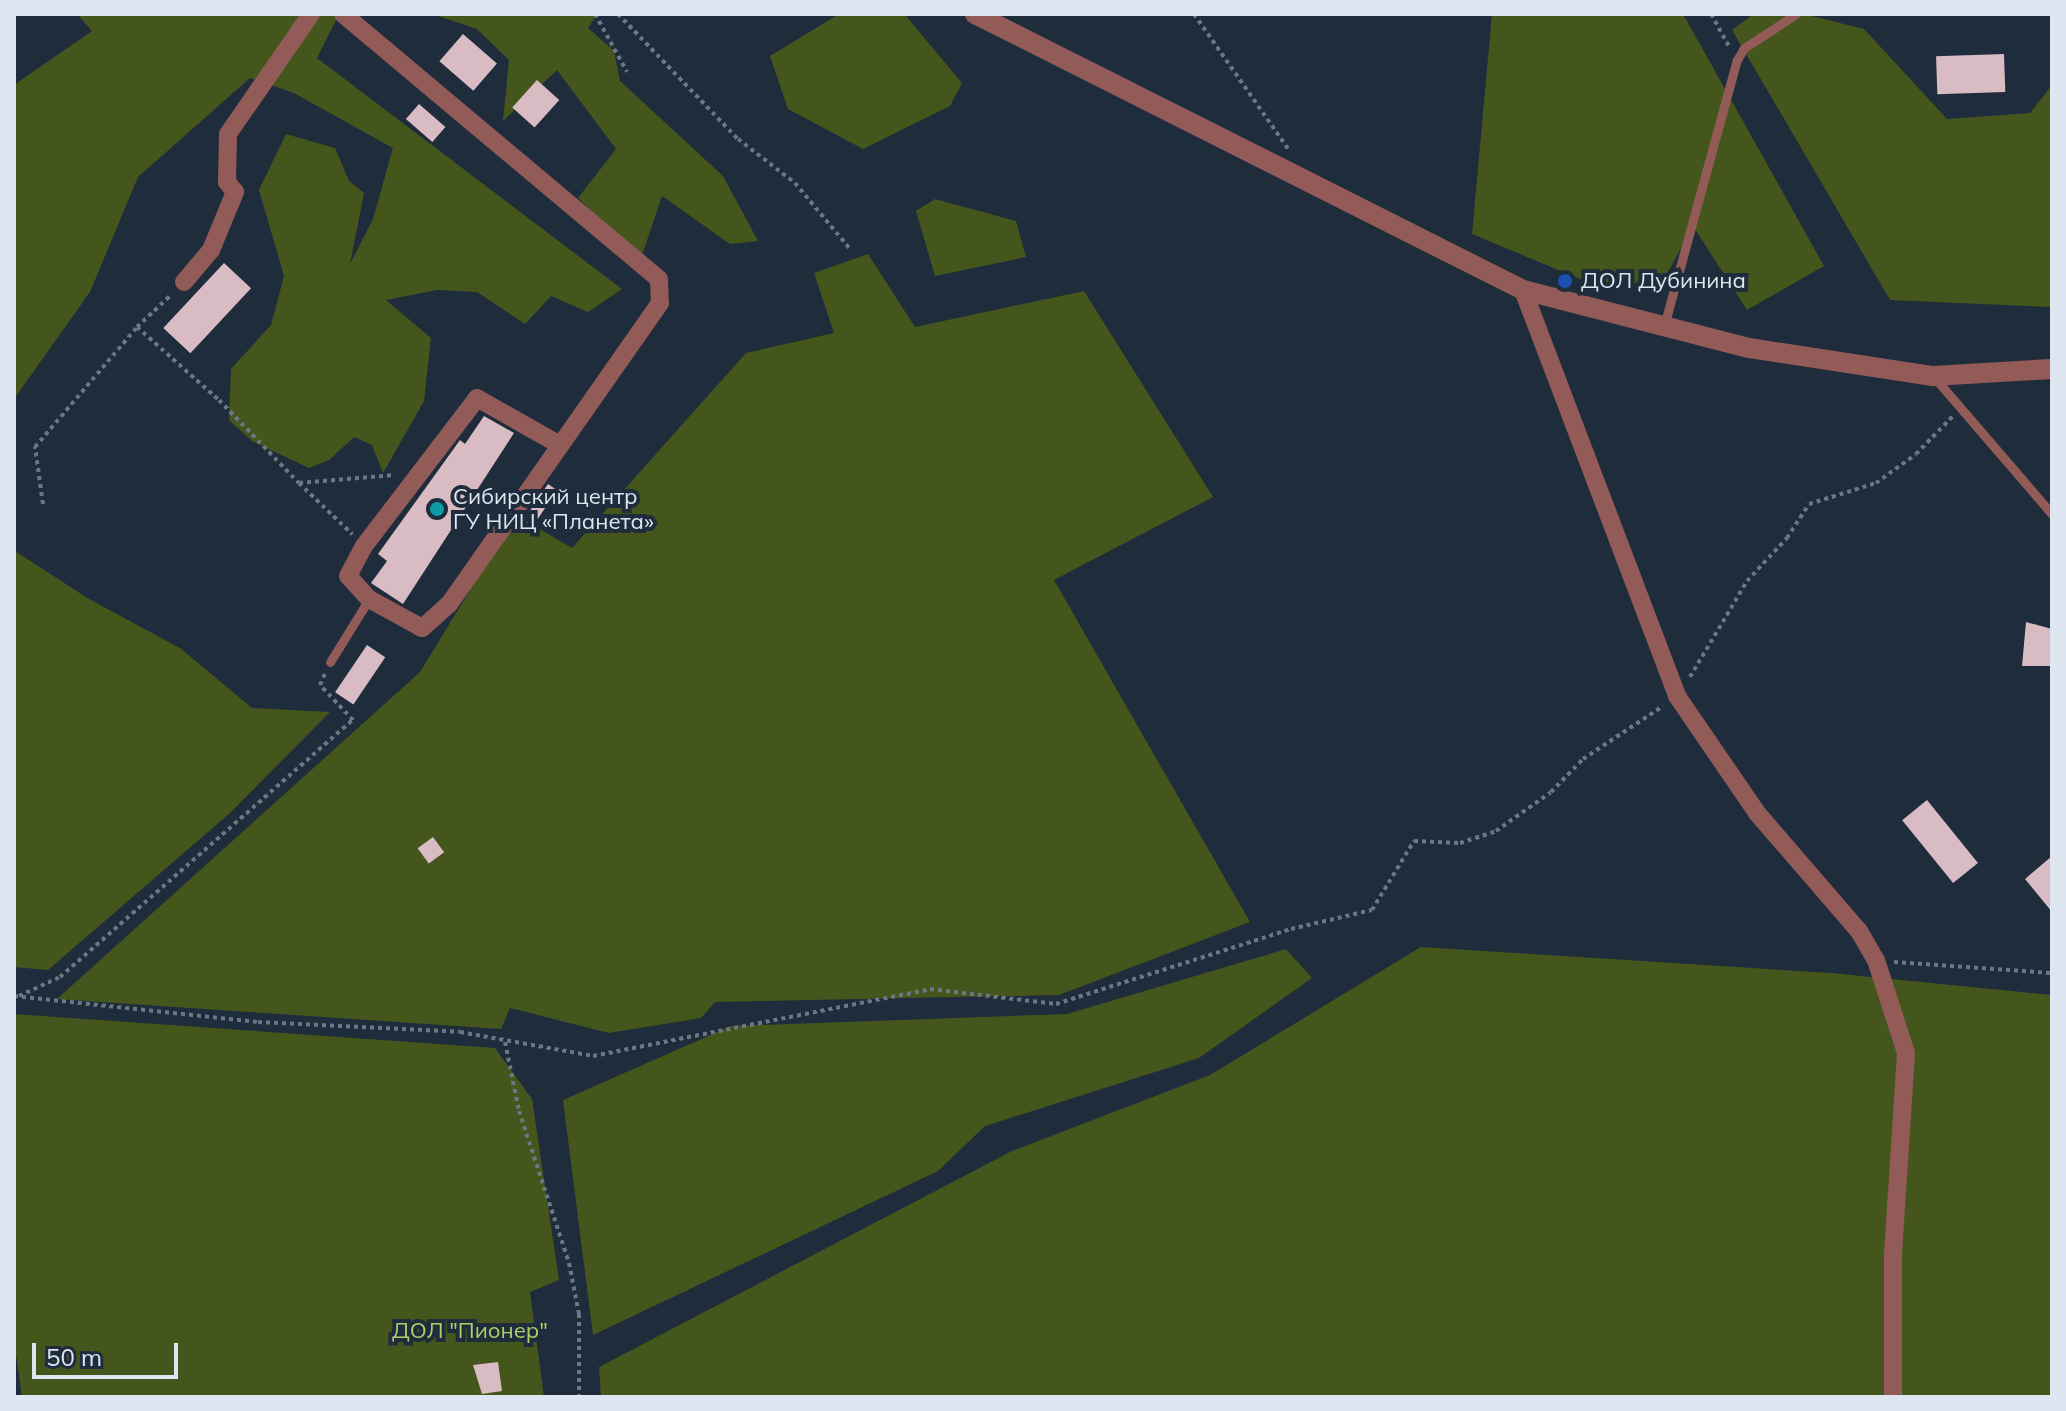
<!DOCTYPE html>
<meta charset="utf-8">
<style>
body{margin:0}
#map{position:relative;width:2066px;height:1411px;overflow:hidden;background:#1e2c3c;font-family:Mulish,sans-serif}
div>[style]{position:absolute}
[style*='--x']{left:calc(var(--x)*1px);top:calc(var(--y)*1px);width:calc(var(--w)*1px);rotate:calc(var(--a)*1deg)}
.green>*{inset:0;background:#45561c}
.building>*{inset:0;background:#d8bbc3;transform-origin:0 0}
.path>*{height:4px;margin-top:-2px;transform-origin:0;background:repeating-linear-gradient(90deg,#6b7785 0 4px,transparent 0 8px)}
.service>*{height:9px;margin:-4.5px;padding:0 4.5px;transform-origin:4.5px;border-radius:4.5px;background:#925b57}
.minor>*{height:18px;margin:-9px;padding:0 9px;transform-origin:9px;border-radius:9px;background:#925b57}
.tertiary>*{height:20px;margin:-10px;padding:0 10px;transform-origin:10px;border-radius:10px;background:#925b57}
.dots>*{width:22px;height:22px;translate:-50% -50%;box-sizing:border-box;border:4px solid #1e2c3c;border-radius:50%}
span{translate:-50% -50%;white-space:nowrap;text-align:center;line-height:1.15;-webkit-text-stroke:8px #1e2c3c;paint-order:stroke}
.poi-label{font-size:22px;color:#dde6f1}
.left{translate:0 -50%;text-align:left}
.park-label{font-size:22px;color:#afcd69}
.frame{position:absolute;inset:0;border:16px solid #dde6f1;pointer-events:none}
.scale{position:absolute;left:32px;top:1343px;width:146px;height:36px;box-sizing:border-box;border:4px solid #dde6f1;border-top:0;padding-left:10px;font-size:24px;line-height:28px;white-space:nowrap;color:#dde6f1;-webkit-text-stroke:6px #1e2c3c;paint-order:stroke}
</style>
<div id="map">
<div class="green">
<div style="clip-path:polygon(77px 14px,339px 14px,317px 58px,622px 289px,588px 312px,551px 296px,525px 324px,477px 292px,437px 290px,386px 300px,431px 338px,424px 401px,383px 473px,372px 445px,354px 437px,329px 460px,309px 468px,252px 441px,229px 420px,231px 369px,271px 325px,284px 276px,259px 190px,286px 134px,335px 148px,349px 181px,364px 193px,350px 264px,373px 219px,393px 148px,294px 93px,250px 78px,138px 177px,90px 292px,14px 399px,14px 85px,92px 31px)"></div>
<div style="clip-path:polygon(432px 14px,597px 14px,588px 28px,614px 51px,620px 81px,723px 176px,758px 241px,730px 244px,662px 196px,641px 258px,578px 198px,616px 149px,557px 70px,503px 121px,509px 60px,477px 29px)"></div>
<div style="clip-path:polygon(839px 14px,906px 16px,962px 83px,950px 106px,863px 149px,788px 109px,770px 56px)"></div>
<div style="clip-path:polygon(1492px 14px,1683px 14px,1824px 266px,1747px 310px,1693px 226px,1661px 285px,1597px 286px,1472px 234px)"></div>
<div style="clip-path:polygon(1754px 14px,1804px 14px,1864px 29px,1947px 119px,2030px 113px,2052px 85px,2052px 307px,1890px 300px,1732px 30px)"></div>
<div style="clip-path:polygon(935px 199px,1016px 221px,1026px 257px,935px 276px,916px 211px)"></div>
<div style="clip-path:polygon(868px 254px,915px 327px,1084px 291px,1213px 497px,1054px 580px,1250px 922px,1059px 995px,715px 1002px,701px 1018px,609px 1033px,510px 1008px,501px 1029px,57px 999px,420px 672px,516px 515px,572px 548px,746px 353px,834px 333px,814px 273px)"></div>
<div style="clip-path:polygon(14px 537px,15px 551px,89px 599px,180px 648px,252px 708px,330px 712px,230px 813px,48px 970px,14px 967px)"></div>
<div style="clip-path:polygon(1421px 947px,1831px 973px,2052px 995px,2052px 1397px,601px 1397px,599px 1367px,1012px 1151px,1210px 1075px)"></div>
<div style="clip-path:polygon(1286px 949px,1312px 978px,1199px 1058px,985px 1126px,938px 1171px,593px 1335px,563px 1100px,731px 1026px,1067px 1014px)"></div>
<div style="clip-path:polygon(14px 1014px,495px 1048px,532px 1099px,559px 1280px,530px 1292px,544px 1397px,22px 1397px,14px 1341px)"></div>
</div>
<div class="building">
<div style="left:463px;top:34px;width:45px;height:36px;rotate:41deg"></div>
<div style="left:2004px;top:54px;width:38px;height:68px;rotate:88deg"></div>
<div style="left:537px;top:80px;width:30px;height:37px;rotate:42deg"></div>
<div style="left:419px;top:104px;width:35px;height:20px;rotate:41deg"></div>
<div style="left:224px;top:263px;width:37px;height:89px;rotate:43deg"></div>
<div style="clip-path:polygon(484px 416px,514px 433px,403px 604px,371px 583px,387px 561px,378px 554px,460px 440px,465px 444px)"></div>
<div style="left:548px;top:484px;width:11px;height:35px;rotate:34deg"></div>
<div style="clip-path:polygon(2026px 622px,2052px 629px,2052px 666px,2022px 666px)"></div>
<div style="left:367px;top:645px;width:22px;height:57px;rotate:34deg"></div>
<div style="left:1927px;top:800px;width:81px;height:32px;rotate:51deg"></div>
<div style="left:433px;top:837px;width:19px;height:19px;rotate:54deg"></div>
<div style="clip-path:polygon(2052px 856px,2052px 912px,2025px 879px)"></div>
<div style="clip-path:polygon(498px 1362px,502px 1391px,482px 1394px,473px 1365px)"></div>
</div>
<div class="path">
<div style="--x:595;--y:14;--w:66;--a:61.1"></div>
<div style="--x:618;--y:14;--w:173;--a:46.2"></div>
<div style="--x:738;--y:139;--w:72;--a:37.7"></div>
<div style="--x:795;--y:183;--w:86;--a:50.2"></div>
<div style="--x:1194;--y:14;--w:166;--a:55.1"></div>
<div style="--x:1711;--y:14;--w:38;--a:61"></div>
<div style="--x:137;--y:327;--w:110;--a:41.7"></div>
<div style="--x:219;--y:400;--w:115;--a:46.1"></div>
<div style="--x:299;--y:483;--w:96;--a:-4.8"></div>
<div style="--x:299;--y:483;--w:74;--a:43.9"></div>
<div style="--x:43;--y:504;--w:58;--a:-98"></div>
<div style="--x:35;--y:447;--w:157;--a:-49.6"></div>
<div style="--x:137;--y:327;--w:47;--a:-43.3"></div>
<div style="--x:1690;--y:677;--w:112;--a:-59.3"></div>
<div style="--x:1747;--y:581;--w:59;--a:-47.1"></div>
<div style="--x:1787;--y:538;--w:40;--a:-57.1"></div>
<div style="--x:1809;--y:504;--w:70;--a:-17.4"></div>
<div style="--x:1876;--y:483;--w:49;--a:-35.9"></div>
<div style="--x:1916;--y:454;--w:53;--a:-45.8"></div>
<div style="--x:1894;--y:962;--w:158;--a:4"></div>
<div style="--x:14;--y:996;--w:245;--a:6.1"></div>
<div style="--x:258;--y:1022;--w:202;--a:2.8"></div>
<div style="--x:460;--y:1032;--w:135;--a:10.2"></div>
<div style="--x:593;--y:1056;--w:344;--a:-11.2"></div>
<div style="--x:930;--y:989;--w:127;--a:6.8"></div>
<div style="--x:1056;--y:1004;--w:247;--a:-17.7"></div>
<div style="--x:1291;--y:929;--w:83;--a:-13.2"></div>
<div style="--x:1372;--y:910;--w:81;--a:-58.7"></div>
<div style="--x:1414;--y:841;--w:46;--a:2.5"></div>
<div style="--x:1460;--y:843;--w:38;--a:-18"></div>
<div style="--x:1496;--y:831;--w:67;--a:-35.3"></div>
<div style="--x:1551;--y:792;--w:46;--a:-45.9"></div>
<div style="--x:1583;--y:759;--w:96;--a:-33.5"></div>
<div style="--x:19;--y:996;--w:45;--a:-24.9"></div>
<div style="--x:60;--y:977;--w:390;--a:-41.3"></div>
<div style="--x:353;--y:720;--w:48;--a:-133.3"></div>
<div style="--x:320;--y:685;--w:12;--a:-66"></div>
<div style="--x:505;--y:1042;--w:70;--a:78.5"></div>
<div style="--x:519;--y:1111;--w:160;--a:71.8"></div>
<div style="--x:569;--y:1263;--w:52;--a:78.9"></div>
<div style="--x:579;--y:1314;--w:83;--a:90"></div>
</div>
<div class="service">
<div style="--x:1664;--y:326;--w:276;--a:-74.7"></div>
<div style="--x:1737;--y:60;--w:14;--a:-60"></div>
<div style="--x:1744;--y:48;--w:62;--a:-33.2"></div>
<div style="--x:1934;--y:377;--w:181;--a:49.3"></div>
<div style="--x:330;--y:662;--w:74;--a:-58.2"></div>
</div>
<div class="minor">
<div style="--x:343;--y:14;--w:412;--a:40"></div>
<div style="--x:659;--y:279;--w:24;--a:88"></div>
<div style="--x:660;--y:303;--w:368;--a:125"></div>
<div style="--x:449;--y:604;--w:36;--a:138"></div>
<div style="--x:422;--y:628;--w:60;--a:-151.3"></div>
<div style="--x:369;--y:599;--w:31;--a:-132"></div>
<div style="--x:348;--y:576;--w:34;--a:-62"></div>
<div style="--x:364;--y:546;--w:186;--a:-52.6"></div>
<div style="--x:477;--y:398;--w:93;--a:29.6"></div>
<div style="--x:184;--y:282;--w:42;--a:-49.8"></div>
<div style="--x:211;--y:250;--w:63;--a:-67.5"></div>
<div style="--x:235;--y:192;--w:13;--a:-129"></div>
<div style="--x:227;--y:182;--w:48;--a:-88.8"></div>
<div style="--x:228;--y:134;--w:146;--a:-55.3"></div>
<div style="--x:1523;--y:290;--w:434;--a:69.2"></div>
<div style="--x:1677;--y:696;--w:142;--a:55.6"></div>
<div style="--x:1757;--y:813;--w:156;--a:49.2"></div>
<div style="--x:1859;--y:931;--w:34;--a:60"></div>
<div style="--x:1876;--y:960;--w:98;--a:72.1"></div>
<div style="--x:1906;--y:1053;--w:202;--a:93.7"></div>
<div style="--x:1893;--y:1255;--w:142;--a:90"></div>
</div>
<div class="tertiary">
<div style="--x:975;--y:14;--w:614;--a:26.73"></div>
<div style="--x:1523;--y:290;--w:233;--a:14.4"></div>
<div style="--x:1749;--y:348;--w:186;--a:8.7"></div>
<div style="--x:1933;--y:376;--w:119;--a:-3.4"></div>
</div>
<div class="dots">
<div style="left:1565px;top:281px;background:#1a4fb4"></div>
<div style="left:437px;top:509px;background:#0f9aa8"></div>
</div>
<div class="poi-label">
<span class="left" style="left:1581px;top:281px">ДОЛ Дубинина</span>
<span class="left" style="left:453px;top:509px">Сибирский центр<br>ГУ НИЦ «Планета»</span>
</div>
<div class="park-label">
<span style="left:470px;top:1331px">ДОЛ "Пионер"</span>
</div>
<div class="frame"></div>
<div class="scale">50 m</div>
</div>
